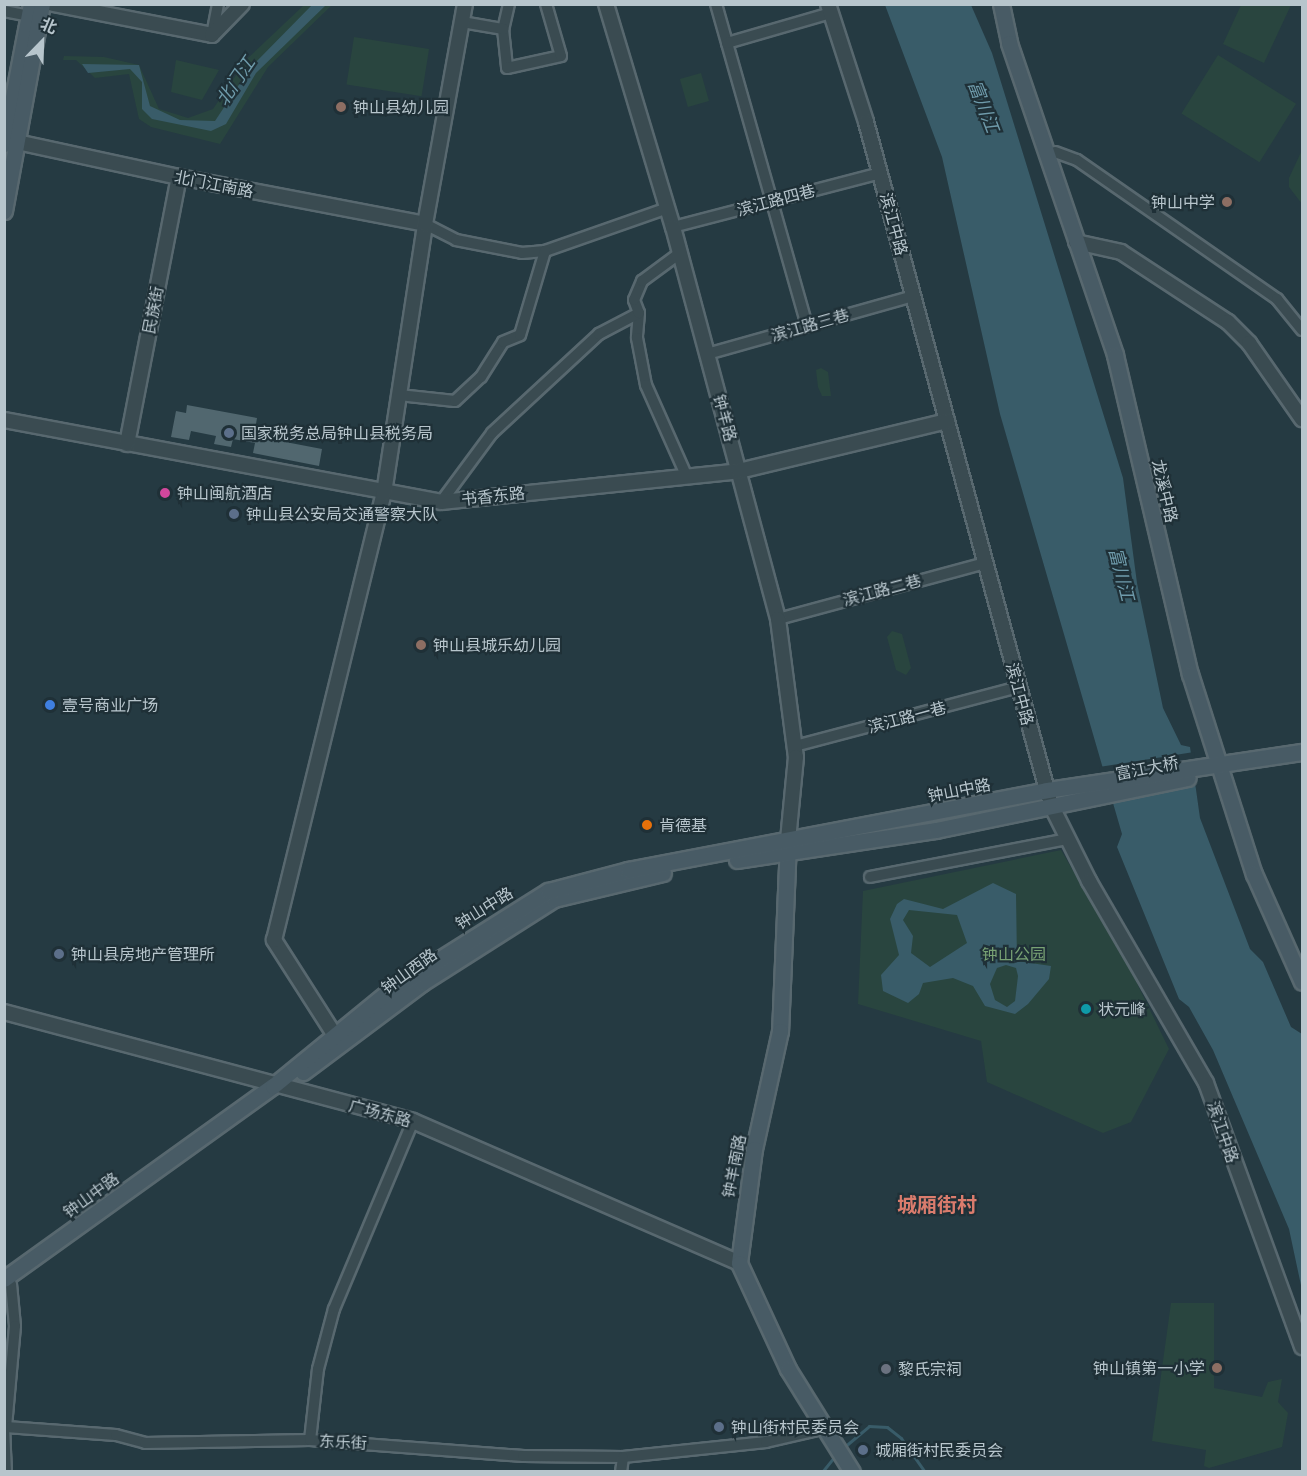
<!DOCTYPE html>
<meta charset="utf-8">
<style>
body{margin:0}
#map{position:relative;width:1307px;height:1476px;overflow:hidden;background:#253a42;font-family:Barlow,"Noto Sans SC",sans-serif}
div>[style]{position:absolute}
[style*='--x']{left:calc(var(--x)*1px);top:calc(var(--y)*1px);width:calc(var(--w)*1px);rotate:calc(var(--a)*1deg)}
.green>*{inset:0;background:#29453f;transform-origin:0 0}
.water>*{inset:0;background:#395c69}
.pier>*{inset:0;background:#253a42;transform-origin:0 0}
.stream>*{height:3px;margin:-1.5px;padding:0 1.5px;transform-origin:1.5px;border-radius:1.5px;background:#395c69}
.building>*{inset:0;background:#51676f}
.roads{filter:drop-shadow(2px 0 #58686f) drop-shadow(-2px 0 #58686f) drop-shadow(0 2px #58686f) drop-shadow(0 -2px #58686f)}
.minor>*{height:10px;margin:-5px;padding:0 5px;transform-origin:5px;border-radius:5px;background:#3a4b51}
.tertiary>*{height:14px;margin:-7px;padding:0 7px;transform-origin:7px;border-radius:7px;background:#3a4b51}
.secondary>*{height:15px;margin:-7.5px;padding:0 7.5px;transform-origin:7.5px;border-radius:7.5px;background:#485b65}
.dots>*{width:16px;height:16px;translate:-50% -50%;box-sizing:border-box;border:3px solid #1f3037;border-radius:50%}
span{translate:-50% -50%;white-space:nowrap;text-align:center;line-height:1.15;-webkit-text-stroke:4.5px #1f3037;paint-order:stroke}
.poi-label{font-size:16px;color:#b7c5cc}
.left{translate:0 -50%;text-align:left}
.right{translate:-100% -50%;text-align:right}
.street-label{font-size:16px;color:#b7c5cc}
.park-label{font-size:16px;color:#78a274}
.water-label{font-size:18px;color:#6f9bab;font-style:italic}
.quarter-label{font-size:20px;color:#da7c6d;font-weight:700}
.frame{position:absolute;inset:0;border:6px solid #b7c5cc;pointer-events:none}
.north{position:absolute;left:12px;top:12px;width:60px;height:60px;-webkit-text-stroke:4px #1f3037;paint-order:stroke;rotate:23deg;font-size:16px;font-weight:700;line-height:24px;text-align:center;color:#b7c5cc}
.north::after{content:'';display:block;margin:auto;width:21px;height:27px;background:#b7c5cc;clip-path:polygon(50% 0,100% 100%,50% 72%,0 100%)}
</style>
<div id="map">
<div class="green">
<div style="clip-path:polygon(304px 5px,332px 5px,268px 67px,220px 144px,151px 127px,139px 119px,129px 74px,95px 78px,76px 60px,63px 60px,64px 56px,104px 57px,139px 65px,159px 109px,188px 118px,213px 109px,247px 59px)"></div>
<div style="clip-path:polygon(1241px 5px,1291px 5px,1264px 63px,1223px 44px)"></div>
<div style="left:354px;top:37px;width:76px;height:48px;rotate:9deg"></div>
<div style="left:1218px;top:55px;width:92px;height:69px;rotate:32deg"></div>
<div style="clip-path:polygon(176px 60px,219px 70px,202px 100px,171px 92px)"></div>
<div style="left:701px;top:73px;width:29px;height:22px;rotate:74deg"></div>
<div style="clip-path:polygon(1302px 150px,1302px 204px,1289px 187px,1289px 178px)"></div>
<div style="clip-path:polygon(821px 368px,828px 372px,831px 396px,822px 396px,818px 387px,816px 370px)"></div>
<div style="clip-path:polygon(892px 631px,902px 634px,911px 668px,906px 675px,896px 670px,887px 637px)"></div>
<div style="clip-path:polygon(1061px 850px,1130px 969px,1169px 1049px,1131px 1122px,1103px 1133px,987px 1082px,981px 1041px,858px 1004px,863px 891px)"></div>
<div style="clip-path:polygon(1171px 1303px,1214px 1303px,1214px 1388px,1262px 1397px,1268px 1382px,1282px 1379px,1278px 1402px,1288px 1413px,1282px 1447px,1209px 1468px,1204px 1466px,1206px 1450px,1152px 1441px)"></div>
</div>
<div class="water">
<div style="clip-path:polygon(312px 5px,326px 5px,256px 73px,226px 124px,211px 131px,152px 119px,142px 109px,142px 82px,130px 69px,88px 73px,82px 64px,139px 65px,150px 106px,180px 120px,215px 121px,250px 68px)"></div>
<div style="clip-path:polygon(885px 5px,971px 5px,992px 53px,1123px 478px,1137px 583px,1163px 708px,1181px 745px,1190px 747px,1200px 818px,1250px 949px,1263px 962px,1291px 1027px,1302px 1034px,1302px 1290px,1289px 1229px,1213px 1050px,1189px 1007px,1179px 999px,1117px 847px,1122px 834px,1000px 414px,942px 157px)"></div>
<div style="clip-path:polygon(evenodd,993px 883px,1016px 894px,1017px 961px,1051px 966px,1049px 979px,1028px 1004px,1015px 1014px,985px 1006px,973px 986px,953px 978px,923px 983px,919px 994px,908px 1003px,883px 991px,881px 975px,899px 955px,890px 919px,897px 904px,904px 899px,943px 909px,993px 883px,909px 910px,957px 915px,967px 943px,930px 967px,911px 953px,913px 936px,903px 920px,909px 910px,993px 883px,1006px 965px,1016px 968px,1018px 976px,1015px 1001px,1007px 1007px,995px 1000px,990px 984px,997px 968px,1006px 965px)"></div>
</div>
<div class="pier">
<div style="left:1194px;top:752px;width:33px;height:96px;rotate:81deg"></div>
</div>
<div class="stream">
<div style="--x:843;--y:1448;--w:34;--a:-40"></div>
<div style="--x:869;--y:1426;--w:18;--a:3"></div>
<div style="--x:887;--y:1427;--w:18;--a:38"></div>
<div style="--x:901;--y:1438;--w:42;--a:54.8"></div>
<div style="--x:822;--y:1472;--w:22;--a:-51"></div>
</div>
<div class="building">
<div style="clip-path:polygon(187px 405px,257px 418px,254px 436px,322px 449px,319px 466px,253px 453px,255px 443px,233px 439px,231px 447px,214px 444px,216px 436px,191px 431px,189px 440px,171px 437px,176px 411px,186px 413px)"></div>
</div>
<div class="roads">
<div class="minor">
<div style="--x:509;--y:4;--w:26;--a:103"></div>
<div style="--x:503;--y:29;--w:39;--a:84"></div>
<div style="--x:507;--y:68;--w:55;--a:-12.5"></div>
<div style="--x:561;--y:56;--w:54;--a:-106.1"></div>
<div style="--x:716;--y:4;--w:335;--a:74.2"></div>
<div style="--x:4;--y:11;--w:31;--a:11"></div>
<div style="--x:462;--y:22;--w:42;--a:9.7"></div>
<div style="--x:212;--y:35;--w:32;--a:-79"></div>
<div style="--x:727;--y:43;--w:108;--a:-16.1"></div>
<div style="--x:1055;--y:152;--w:23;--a:20"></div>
<div style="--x:1077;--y:160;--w:244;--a:34.8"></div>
<div style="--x:1277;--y:299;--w:40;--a:51"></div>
<div style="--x:425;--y:224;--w:35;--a:27"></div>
<div style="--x:456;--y:240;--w:67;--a:11.1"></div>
<div style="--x:522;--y:253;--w:23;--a:-5"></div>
<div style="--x:545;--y:251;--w:130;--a:-19.3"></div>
<div style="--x:673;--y:227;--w:214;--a:-14.6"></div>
<div style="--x:639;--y:313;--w:25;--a:95"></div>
<div style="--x:637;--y:338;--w:48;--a:79.2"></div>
<div style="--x:646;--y:385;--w:101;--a:66"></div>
<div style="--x:707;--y:354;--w:214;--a:-15.7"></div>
<div style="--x:399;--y:395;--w:56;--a:6.1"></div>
<div style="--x:455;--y:401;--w:35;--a:-43"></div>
<div style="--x:481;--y:377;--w:41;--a:-57.8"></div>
<div style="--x:503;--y:342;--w:18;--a:-22"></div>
<div style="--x:520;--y:335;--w:88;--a:-73.4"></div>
<div style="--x:441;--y:502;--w:86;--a:-53.5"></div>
<div style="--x:492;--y:433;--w:146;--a:-42.8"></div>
<div style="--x:599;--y:334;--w:45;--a:-27.7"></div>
<div style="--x:639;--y:313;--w:14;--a:-111"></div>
<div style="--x:634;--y:300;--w:21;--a:-67"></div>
<div style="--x:642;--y:281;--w:47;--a:-36.4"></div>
<div style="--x:778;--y:619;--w:214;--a:-15.1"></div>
<div style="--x:795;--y:746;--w:232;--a:-14.8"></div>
<div style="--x:870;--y:877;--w:202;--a:-10.9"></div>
<div style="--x:11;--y:1284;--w:42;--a:84.6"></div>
<div style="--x:15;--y:1326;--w:101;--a:95.1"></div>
<div style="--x:6;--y:1427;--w:110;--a:4.2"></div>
<div style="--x:116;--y:1435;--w:30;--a:15"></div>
<div style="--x:145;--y:1443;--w:165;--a:-1"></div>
<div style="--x:310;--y:1440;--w:214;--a:4.3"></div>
<div style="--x:523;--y:1456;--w:100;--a:0.6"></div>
<div style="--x:623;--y:1457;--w:144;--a:-6"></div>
<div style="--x:766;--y:1442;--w:57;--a:-13.1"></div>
<div style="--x:4;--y:1427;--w:45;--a:87.5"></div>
<div style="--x:310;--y:1440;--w:71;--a:-83.6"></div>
<div style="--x:318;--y:1369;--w:62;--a:-75.1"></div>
<div style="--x:334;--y:1309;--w:204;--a:-67.2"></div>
<div style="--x:621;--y:1472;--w:15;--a:-82"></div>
</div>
<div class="tertiary">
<div style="--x:53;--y:4;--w:162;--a:11"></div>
<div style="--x:212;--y:35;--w:43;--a:-45.9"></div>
<div style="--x:606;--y:4;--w:233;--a:73.3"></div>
<div style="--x:673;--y:227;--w:406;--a:75"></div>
<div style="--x:778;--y:619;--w:139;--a:82.6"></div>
<div style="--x:796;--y:757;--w:83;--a:95.5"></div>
<div style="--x:828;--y:4;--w:124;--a:72.1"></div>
<div style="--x:866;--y:122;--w:708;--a:74.84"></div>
<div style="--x:1051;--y:805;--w:85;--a:63.4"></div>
<div style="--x:1089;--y:881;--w:233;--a:59.9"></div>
<div style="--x:1206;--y:1083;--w:281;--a:70"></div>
<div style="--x:10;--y:136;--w:9;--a:41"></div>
<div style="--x:17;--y:142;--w:166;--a:12.2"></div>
<div style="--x:179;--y:177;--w:250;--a:10.8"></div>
<div style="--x:1076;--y:242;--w:46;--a:12.5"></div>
<div style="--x:1121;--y:252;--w:128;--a:33.2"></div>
<div style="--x:1228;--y:322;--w:30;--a:45"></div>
<div style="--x:1249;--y:343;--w:93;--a:55.1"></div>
<div style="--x:4;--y:420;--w:445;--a:10.6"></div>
<div style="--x:441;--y:502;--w:300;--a:-5.9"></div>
<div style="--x:739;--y:471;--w:214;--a:-13.5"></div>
<div style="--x:127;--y:444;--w:272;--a:-79"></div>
<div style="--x:4;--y:1012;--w:423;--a:14.9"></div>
<div style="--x:413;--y:1121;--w:356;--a:23.5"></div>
<div style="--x:334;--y:1034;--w:112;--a:-122.6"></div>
<div style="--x:274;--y:940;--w:460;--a:-76.2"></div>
<div style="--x:384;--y:493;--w:272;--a:-81.3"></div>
<div style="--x:425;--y:224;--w:224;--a:-79.7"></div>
</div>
<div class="secondary">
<div style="--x:1001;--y:4;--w:40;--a:78"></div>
<div style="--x:1009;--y:43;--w:330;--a:71.2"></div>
<div style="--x:1115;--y:355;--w:328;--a:76.8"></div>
<div style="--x:1190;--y:674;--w:210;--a:72.3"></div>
<div style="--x:1254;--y:874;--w:118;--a:66"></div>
<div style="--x:4;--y:144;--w:143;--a:-79.1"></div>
<div style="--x:4;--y:211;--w:210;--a:-79.6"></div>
<div style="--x:788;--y:842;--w:189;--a:92.4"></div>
<div style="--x:780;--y:1031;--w:121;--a:102.4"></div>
<div style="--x:754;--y:1149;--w:115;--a:97.5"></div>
<div style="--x:739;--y:1263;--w:117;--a:65.2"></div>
<div style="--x:788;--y:1369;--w:121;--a:58.1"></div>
<div style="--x:737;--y:860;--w:201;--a:-8.6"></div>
<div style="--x:936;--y:830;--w:257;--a:-11.7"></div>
<div style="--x:303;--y:1072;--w:149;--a:-36.8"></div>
<div style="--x:422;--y:983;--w:156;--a:-32.5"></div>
<div style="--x:554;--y:899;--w:112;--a:-13.4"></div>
<div style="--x:4;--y:1279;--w:331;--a:-35.7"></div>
<div style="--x:273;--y:1086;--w:150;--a:-39.3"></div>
<div style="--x:389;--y:991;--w:188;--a:-32.2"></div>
<div style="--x:548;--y:891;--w:83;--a:-14.7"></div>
<div style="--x:628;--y:870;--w:427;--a:-10.8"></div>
<div style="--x:1047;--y:790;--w:258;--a:-8.5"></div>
</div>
</div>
<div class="dots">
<div style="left:341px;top:107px;background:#8d6e63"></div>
<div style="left:1227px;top:202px;background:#8d6e63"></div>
<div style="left:229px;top:433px;background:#5c6f8a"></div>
<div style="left:165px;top:493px;background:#d1479c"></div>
<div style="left:234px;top:514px;background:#5c6f8a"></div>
<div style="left:421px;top:645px;background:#8d6e63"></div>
<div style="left:50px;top:705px;background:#3f7fe0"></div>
<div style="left:647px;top:825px;background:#e8710a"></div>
<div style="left:59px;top:954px;background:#5c6f8a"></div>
<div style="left:1086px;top:1009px;background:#0f9aa8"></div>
<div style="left:1217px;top:1368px;background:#8d6e63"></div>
<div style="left:886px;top:1369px;background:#6b7280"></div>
<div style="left:719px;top:1427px;background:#5c6f8a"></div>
<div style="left:863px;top:1450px;background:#5c6f8a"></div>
</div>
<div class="poi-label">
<span class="left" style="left:353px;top:107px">钟山县幼儿园</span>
<span class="right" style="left:1215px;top:202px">钟山中学</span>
<span class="left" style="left:241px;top:433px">国家税务总局钟山县税务局</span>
<span class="left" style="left:177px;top:493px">钟山闽航酒店</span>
<span class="left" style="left:246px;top:514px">钟山县公安局交通警察大队</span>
<span class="left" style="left:433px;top:645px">钟山县城乐幼儿园</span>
<span class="left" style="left:62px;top:705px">壹号商业广场</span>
<span class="left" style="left:659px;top:825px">肯德基</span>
<span class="left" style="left:71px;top:954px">钟山县房地产管理所</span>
<span class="left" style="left:1098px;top:1009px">状元峰</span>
<span class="right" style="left:1205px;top:1368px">钟山镇第一小学</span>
<span class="left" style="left:898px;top:1369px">黎氏宗祠</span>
<span class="left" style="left:731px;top:1427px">钟山街村民委员会</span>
<span class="left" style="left:875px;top:1450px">城厢街村民委员会</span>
</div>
<div class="street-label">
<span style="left:214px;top:184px;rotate:11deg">北门江南路</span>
<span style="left:776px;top:200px;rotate:-15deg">滨江路四巷</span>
<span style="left:894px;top:224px;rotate:75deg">滨江中路</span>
<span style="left:153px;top:310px;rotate:-79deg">民族街</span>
<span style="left:810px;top:325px;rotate:-16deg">滨江路三巷</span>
<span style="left:725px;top:418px;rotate:75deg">钟羊路</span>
<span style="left:1165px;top:491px;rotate:77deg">龙溪中路</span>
<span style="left:493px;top:496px;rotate:-6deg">书香东路</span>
<span style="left:882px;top:590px;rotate:-15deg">滨江路二巷</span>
<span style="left:1020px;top:694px;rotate:75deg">滨江中路</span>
<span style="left:907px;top:717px;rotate:-15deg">滨江路一巷</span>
<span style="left:1147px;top:768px;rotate:-11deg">富江大桥</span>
<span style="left:959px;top:790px;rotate:-11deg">钟山中路</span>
<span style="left:484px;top:908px;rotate:-32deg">钟山中路</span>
<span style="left:409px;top:971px;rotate:-36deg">钟山西路</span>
<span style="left:380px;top:1113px;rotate:15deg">广场东路</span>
<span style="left:1223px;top:1132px;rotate:71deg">滨江中路</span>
<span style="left:734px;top:1166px;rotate:-79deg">钟羊南路</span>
<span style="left:91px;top:1195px;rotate:-36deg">钟山中路</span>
<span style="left:343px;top:1442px;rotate:3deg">东乐街</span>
</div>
<div class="park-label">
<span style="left:1014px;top:954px">钟山公园</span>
</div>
<div class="water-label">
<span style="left:235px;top:81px;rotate:-56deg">北门江</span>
<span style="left:984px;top:106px;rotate:69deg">富川江</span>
<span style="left:1122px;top:574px;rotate:76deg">富川江</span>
</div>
<div class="quarter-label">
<span style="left:937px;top:1204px">城厢街村</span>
</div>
<div class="frame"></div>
<div class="north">北</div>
</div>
